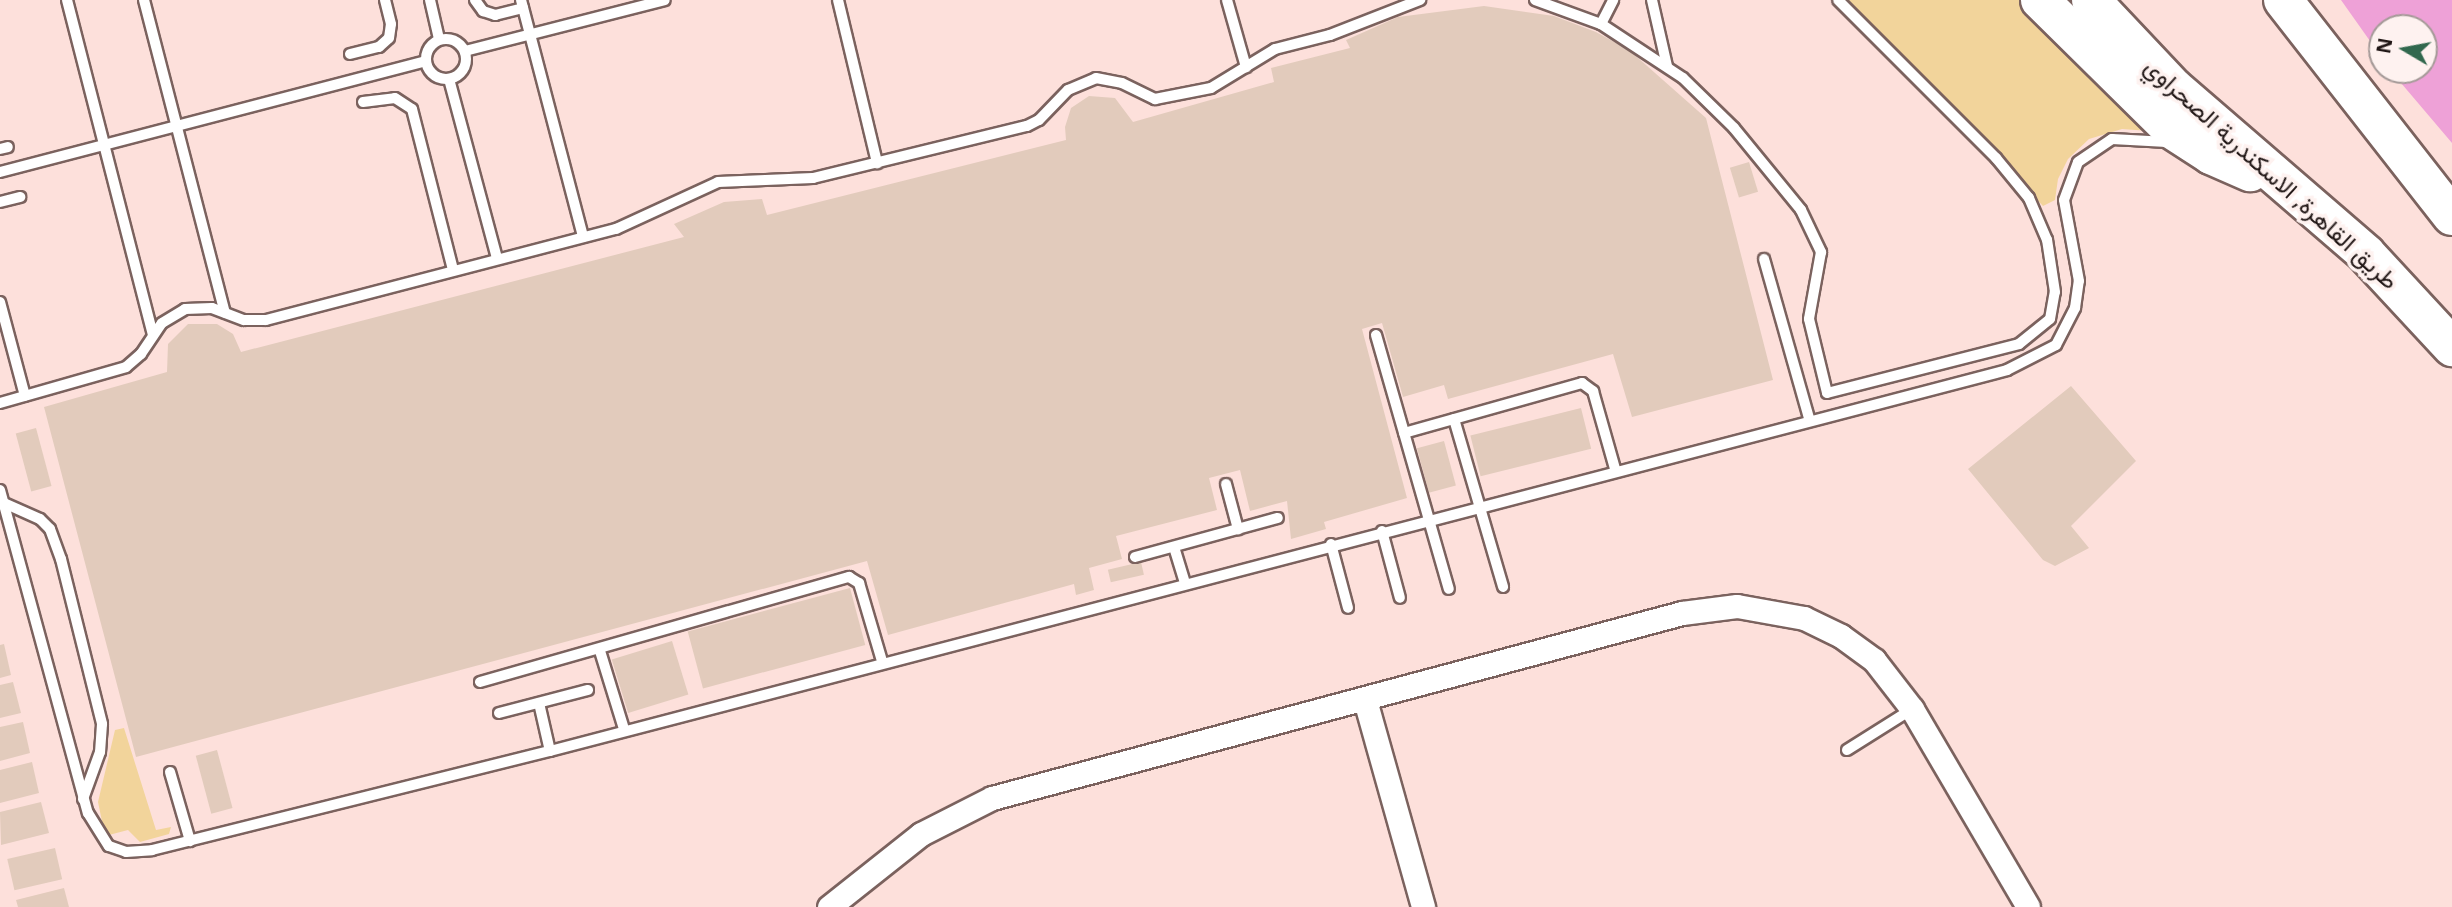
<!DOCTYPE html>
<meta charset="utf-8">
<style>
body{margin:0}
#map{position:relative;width:2452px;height:907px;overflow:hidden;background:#fde0db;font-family:"Noto Sans",Vazirmatn,sans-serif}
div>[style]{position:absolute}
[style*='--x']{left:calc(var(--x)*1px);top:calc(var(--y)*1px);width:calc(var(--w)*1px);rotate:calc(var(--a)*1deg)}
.green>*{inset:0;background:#f2d49b}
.water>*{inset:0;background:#eea1d7}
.building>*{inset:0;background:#e2cbbc;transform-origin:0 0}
.roads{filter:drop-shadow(2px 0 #7b625e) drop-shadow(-2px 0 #7b625e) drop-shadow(0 2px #7b625e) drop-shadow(0 -2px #7b625e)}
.service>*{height:10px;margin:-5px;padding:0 5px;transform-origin:5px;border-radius:5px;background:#fff}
.service>.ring{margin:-5px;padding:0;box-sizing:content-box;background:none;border:10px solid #fff;border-radius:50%}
.minor>*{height:23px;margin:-11.5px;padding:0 11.5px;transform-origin:11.5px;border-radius:11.5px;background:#fff}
.motorway>*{height:38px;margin:-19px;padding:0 19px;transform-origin:19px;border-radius:19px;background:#fff}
span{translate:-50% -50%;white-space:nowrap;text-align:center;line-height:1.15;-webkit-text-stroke:7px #fef2f0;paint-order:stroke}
.street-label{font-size:24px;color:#201615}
.north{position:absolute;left:2368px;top:14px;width:70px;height:70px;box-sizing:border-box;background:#fef2f0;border:2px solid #a59a98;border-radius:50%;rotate:280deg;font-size:19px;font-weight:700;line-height:28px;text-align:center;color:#201615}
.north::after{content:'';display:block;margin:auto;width:24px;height:32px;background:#31684e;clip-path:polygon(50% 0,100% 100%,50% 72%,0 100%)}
</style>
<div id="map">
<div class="green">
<div style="clip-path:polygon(1846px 0,2025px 0,2163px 132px,2122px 129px,2089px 139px,2068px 159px,2058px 179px,2055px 200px,2043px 206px)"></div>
<div style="clip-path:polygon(124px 728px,156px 830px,171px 827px,169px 834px,140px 842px,128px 830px,105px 836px,98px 802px,115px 730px)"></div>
</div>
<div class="water">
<div style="clip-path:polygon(2341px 0,2452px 0,2452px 143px,2390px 70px,2424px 70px,2424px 28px,2382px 28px,2382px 58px)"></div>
</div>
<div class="building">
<div style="clip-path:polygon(1484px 6px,1554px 16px,1596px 32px,1629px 50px,1706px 118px,1773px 380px,1632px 417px,1613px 354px,1448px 399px,1444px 385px,1403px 397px,1382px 323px,1362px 329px,1407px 498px,1324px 522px,1326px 529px,1291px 539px,1287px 501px,1250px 511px,1240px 470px,1209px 478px,1217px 510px,1116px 536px,1122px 559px,1089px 568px,1094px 590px,1076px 595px,1074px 584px,888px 635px,867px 561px,136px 757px,44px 407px,167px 372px,168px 344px,188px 324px,217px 324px,233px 334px,241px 352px,684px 237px,674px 224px,724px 202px,762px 199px,767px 215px,1066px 140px,1065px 127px,1071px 108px,1089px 96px,1115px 98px,1133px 122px,1274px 82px,1271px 68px,1350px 48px,1346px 40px,1398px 17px)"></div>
<div style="left:1749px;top:162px;width:31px;height:20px;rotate:73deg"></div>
<div style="clip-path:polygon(2071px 386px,2136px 461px,2071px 526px,2089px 548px,2055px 566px,2043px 560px,1968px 469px)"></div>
<div style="left:1581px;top:408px;width:42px;height:114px;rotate:76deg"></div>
<div style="left:36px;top:428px;width:60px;height:21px;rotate:75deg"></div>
<div style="left:1444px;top:441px;width:46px;height:28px;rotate:75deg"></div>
<div style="left:1141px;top:562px;width:13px;height:34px;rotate:77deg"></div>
<div style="left:850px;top:588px;width:59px;height:168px;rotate:75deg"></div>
<div style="left:672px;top:641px;width:56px;height:63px;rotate:73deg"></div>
<div style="clip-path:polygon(4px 644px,11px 675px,0 678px,0 645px)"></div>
<div style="clip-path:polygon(13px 682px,21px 713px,0 718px,0 685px)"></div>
<div style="clip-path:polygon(23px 722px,30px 753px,0 761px,0 727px)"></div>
<div style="left:217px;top:750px;width:60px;height:22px;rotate:75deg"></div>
<div style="clip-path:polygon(32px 762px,39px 793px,0 803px,0 770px)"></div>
<div style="clip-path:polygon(41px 802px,49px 833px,1px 845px,0 812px)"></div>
<div style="left:55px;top:848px;width:32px;height:49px;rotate:77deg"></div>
<div style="clip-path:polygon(64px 888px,69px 907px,18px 907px,16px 900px)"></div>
</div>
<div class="roads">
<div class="service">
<div style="--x:67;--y:0;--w:345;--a:75.6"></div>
<div style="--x:144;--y:0;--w:323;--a:75.5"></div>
<div style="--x:430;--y:0;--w:40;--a:77"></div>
<div style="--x:475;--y:0;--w:14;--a:54"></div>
<div style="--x:483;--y:11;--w:13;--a:18"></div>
<div style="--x:495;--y:15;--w:29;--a:-14"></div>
<div style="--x:521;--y:0;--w:245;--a:75.3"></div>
<div style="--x:838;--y:0;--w:168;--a:76.5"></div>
<div style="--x:1227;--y:0;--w:70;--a:74.2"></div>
<div style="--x:1535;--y:0;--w:70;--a:20"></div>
<div style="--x:1601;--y:24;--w:98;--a:33.4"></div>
<div style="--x:1683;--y:78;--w:71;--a:44.4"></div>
<div style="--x:1734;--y:128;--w:106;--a:50.7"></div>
<div style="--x:1801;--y:210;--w:47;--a:64.5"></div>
<div style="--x:1821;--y:252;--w:68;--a:100.2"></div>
<div style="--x:1809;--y:319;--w:76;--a:76.3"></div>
<div style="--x:1827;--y:393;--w:198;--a:-14.3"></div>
<div style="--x:2019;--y:344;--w:40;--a:-39"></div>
<div style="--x:2050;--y:319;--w:27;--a:-80"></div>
<div style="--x:2055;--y:292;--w:53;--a:-98.7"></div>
<div style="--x:2047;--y:240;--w:46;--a:-113.2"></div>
<div style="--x:2029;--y:198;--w:52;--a:-129.5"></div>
<div style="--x:1996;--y:158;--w:223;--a:-135"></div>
<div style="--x:1652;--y:0;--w:68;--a:77.2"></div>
<div style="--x:1601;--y:24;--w:27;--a:-63"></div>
<div class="ring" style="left:426px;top:39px;width:30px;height:30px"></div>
<div style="--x:465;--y:51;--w:206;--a:-14.3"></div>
<div style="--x:350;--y:54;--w:30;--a:-14"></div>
<div style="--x:379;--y:47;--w:13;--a:-42"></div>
<div style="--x:389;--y:38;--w:14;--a:-82"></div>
<div style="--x:391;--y:24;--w:25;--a:-104"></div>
<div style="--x:449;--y:79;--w:185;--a:75"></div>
<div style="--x:363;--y:102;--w:32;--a:-7"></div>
<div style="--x:395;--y:98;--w:20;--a:33"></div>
<div style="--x:412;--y:109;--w:166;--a:75.7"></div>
<div style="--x:0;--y:149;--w:8;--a:-14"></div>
<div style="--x:0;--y:172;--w:439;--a:-14.6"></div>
<div style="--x:0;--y:202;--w:21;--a:-14"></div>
<div style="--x:1764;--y:259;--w:165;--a:74.2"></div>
<div style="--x:0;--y:302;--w:97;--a:75.1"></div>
<div style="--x:1376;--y:335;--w:264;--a:74"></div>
<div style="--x:0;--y:403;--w:131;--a:-15.9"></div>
<div style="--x:126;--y:367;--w:20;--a:-41"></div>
<div style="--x:141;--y:354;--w:37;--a:-56"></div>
<div style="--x:162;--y:323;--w:27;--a:-31"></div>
<div style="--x:185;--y:309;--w:27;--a:-2"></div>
<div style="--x:212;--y:308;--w:34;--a:21"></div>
<div style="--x:244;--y:320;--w:22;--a:0"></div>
<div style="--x:266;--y:320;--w:362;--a:-14.6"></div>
<div style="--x:616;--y:229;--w:112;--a:-24.7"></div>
<div style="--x:718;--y:182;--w:95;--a:-2.4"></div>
<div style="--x:813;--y:178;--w:220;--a:-13.7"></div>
<div style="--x:1027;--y:126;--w:13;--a:-27"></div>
<div style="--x:1039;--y:120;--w:42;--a:-46"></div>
<div style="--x:1068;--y:90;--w:30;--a:-23"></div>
<div style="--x:1096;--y:78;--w:26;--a:11"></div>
<div style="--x:1122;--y:83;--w:37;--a:26"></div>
<div style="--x:1155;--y:99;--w:57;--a:-11.1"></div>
<div style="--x:1211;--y:88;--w:75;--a:-31.4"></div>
<div style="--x:1275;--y:49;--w:57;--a:-14.3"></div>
<div style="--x:1330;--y:35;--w:97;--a:-21.3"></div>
<div style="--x:1454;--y:419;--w:175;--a:73.7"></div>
<div style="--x:1404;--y:433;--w:185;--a:-15.7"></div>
<div style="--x:1582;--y:383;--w:14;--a:36"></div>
<div style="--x:1593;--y:391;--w:81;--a:74.2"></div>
<div style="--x:1226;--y:484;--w:47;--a:75.1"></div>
<div style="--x:0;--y:490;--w:335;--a:74.8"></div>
<div style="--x:88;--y:813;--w:39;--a:58"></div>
<div style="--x:109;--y:846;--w:18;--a:19"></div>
<div style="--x:126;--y:852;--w:26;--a:-4"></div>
<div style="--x:152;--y:850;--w:410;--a:-14"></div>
<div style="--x:550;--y:751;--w:1506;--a:-14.65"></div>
<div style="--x:2007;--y:370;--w:55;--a:-27"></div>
<div style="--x:2056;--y:345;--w:42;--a:-62.8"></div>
<div style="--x:2075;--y:308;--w:27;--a:-82"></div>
<div style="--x:2079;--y:281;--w:82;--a:-100.5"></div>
<div style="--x:2064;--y:200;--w:40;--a:-69.8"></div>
<div style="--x:2078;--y:162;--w:41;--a:-34.1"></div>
<div style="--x:2112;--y:139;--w:55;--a:3.1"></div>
<div style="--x:4;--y:503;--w:39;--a:24"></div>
<div style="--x:40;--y:519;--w:14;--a:45"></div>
<div style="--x:50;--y:529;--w:32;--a:70"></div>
<div style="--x:61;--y:559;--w:170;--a:76"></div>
<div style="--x:102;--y:724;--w:28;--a:94"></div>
<div style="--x:100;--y:752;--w:50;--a:109.9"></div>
<div style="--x:1382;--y:531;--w:69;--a:75"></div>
<div style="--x:1331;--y:544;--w:66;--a:75.1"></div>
<div style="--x:1174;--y:547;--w:37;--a:73"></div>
<div style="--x:1135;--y:557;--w:148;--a:-15.3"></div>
<div style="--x:600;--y:651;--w:82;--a:72.9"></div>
<div style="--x:480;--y:682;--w:384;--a:-15.9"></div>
<div style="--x:849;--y:577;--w:12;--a:31"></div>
<div style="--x:859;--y:583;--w:81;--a:73.6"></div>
<div style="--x:539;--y:703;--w:49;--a:77.1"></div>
<div style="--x:499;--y:713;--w:92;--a:-14.5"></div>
<div style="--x:1847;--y:750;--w:77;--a:-32.2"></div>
<div style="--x:170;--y:772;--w:72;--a:73.8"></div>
</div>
<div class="minor">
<div style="--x:1365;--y:700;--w:215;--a:74.3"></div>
<div style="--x:829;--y:907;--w:117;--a:-38.4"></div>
<div style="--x:921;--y:834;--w:80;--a:-26.9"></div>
<div style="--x:992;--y:798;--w:714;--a:-15.01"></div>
<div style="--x:1682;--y:613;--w:55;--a:-7.3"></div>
<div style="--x:1737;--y:606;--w:68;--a:10.2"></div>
<div style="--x:1804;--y:618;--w:41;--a:25.9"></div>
<div style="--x:1841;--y:636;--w:41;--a:36"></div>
<div style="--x:1874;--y:660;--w:62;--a:52.2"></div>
<div style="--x:1912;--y:709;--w:229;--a:59.6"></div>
</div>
<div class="motorway">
<div style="--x:2040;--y:0;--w:184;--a:44.6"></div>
<div style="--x:2171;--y:129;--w:48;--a:33"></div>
<div style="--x:2211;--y:155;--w:43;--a:23.6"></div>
<div style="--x:2091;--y:0;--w:121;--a:46.7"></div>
<div style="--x:2174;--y:88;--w:254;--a:40.8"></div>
<div style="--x:2366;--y:254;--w:127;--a:47.2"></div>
<div style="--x:2283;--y:0;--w:274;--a:52"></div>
</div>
</div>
<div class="street-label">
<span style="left:2272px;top:173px;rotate:42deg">طريق القاهرة, الاسكندرية الصحراوي</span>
</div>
<div class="north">N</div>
</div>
